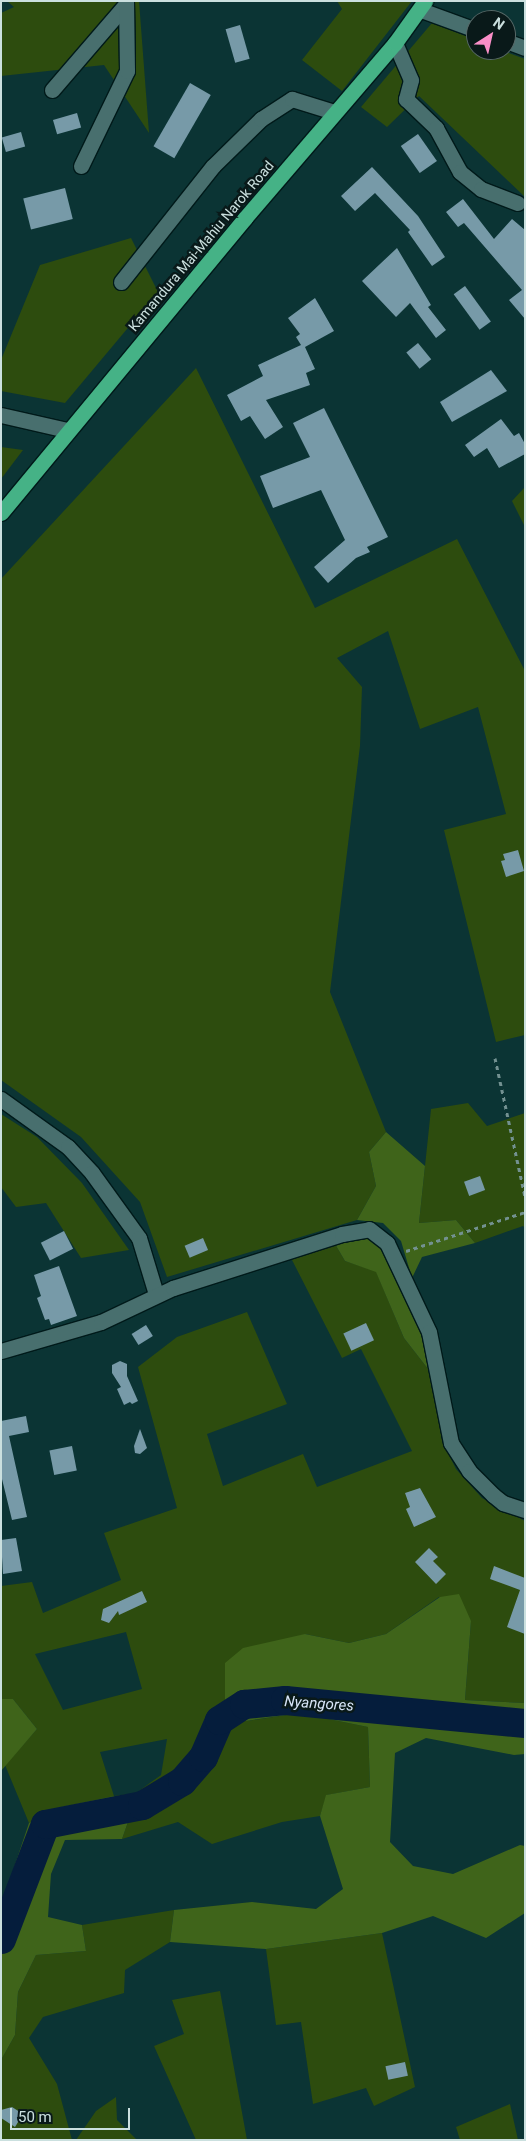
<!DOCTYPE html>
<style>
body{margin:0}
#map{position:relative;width:526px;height:2141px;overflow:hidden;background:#0b3434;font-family:Roboto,sans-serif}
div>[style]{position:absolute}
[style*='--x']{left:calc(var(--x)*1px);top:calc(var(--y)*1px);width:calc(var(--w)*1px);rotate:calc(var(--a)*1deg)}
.green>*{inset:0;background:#2d4c0e}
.forest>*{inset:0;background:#3f641a}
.river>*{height:29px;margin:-14.5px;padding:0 14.5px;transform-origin:14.5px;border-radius:14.5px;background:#051d3c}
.building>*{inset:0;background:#779aa8;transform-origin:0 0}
.path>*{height:3px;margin-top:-1.5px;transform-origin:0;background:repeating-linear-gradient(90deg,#739191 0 4px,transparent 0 8px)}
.roads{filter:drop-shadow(1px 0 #001a1a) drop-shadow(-1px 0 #001a1a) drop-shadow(0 1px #001a1a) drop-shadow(0 -1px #001a1a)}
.minor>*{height:15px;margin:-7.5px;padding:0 7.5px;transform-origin:7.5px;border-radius:7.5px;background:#486f6e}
.highway>*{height:15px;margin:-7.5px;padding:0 7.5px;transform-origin:7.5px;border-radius:7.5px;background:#45b286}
span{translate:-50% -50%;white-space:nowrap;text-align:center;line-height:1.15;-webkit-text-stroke:5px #091919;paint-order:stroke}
.street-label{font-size:14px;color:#cbe0df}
.water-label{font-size:15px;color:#d8e5f7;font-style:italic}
.frame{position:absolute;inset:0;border:2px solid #cbe0df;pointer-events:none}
.north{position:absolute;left:466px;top:10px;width:50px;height:50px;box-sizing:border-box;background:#091919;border:1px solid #576968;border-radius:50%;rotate:35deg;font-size:14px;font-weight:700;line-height:20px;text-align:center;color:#cbe0df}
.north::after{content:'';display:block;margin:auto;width:18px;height:22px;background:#fa8fc8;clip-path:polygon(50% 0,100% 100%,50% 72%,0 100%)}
.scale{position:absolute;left:10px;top:2108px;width:120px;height:22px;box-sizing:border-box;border:2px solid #cbe0df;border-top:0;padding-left:6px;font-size:15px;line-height:18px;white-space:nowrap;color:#cbe0df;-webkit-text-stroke:4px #091919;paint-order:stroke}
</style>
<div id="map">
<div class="green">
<div style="clip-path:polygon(7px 1px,139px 1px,149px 133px,104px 65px,1px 76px,1px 13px,14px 7px)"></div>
<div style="clip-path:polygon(337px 1px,412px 1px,342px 91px,302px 60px,342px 9px)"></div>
<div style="clip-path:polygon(432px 23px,476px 40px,476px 50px,501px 50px,525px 59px,525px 197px,419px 96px,387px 127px,361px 107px)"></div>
<div style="clip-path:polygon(131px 238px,158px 292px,65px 403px,1px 391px,1px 360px,40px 265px)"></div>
<div style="clip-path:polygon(196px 368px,315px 608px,457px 539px,525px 671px,525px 1035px,496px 1042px,444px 830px,506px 814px,478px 707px,420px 729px,388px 631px,337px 658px,362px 687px,360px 746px,330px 992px,386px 1132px,369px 1152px,376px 1186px,357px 1220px,167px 1277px,140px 1202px,81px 1137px,1px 1080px,1px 579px)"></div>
<div style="clip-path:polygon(1px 447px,23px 450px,1px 479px)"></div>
<div style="clip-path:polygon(525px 487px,525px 527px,512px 501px)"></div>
<div style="clip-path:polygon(468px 1103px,487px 1126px,525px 1113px,525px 1228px,523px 1226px,475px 1243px,456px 1220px,419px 1223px,431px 1109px)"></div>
<div style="clip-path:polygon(1px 1114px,37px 1137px,82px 1183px,129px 1250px,81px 1258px,46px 1203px,16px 1207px,1px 1187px)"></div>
<div style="clip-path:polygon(evenodd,335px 1244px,345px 1261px,376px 1271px,404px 1338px,432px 1374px,442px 1441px,456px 1469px,482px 1498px,525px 1521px,525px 1703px,465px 1700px,471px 1621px,439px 1597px,386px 1634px,349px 1643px,305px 1634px,247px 1721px,299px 1713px,368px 1727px,370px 1787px,327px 1795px,320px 1816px,282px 1822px,212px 1844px,178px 1822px,122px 1839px,129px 1819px,57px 1808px,29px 1823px,5px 1765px,37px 1729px,13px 1699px,1px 1699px,1px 1586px,32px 1582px,43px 1613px,121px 1580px,104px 1533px,177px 1508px,138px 1367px,177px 1337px,247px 1312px,287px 1404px,207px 1434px,223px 1486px,303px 1454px,317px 1487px,412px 1451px,361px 1349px,342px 1358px,291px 1258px,335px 1244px,126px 1632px,142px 1689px,63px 1710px,35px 1654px,126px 1632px,335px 1244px,167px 1739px,161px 1775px,136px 1793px,114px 1796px,100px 1752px,167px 1739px)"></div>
<div style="clip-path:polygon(174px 1910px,170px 1942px,125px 1970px,124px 1993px,43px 2017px,29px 2038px,57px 2084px,72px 2140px,1px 2140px,1px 2060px,15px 2035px,18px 1992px,36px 1955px,86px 1951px,82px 1925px)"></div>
<div style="clip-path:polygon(382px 1933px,415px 2087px,374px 2106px,366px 2088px,313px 2104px,301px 2022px,276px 2025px,266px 1949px)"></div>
<div style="clip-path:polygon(220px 1991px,247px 2140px,196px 2140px,154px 2046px,184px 2034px,172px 2000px)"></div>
<div style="clip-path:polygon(116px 2097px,117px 2120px,137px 2140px,76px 2140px,96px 2111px)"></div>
<div style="clip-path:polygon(510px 2104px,518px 2140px,460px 2140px,456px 2127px)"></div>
</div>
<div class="forest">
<div style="clip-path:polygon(386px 1132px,425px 1166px,419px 1223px,456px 1220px,475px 1243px,422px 1257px,412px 1278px,401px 1241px,383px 1223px,357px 1220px,376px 1186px,369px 1152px)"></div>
<div style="clip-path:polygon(366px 1237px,382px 1247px,425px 1333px,432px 1374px,404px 1338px,376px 1272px,345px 1261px,335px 1244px)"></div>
<div style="clip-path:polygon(459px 1594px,471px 1621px,465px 1700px,525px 1703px,525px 1754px,514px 1755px,426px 1738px,395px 1753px,390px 1842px,413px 1866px,453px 1874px,520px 1845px,525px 1846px,525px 1913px,486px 1938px,433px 1916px,382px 1933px,266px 1949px,170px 1942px,174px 1910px,252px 1902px,316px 1909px,343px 1889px,320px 1816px,326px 1795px,370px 1787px,368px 1727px,299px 1713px,246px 1721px,225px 1702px,225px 1663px,243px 1648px,305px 1634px,349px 1643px,386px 1634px,440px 1597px)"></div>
<div style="clip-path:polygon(1px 1699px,13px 1699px,37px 1729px,1px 1771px)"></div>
<div style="clip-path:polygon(114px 1796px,129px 1819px,122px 1839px,65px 1840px,51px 1874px,48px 1917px,82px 1925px,86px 1951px,36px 1955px,18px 1992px,15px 2035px,1px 2060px,1px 1906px,29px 1823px,57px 1808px)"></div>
</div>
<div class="river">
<div style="--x:1;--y:1939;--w:123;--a:-69.1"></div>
<div style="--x:45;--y:1824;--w:99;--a:-11.1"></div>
<div style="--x:142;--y:1805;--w:47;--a:-31"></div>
<div style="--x:182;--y:1781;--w:32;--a:-49"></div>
<div style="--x:203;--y:1757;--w:40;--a:-66.6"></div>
<div style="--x:219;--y:1720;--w:30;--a:-33"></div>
<div style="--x:244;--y:1704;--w:41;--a:-5.6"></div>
<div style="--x:285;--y:1700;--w:241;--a:5.5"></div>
</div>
<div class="building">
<div style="left:240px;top:25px;width:35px;height:15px;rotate:74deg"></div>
<div style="left:190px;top:83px;width:24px;height:73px;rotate:30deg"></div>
<div style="left:77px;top:113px;width:15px;height:25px;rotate:74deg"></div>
<div style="left:21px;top:132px;width:15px;height:20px;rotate:74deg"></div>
<div style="left:418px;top:134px;width:33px;height:21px;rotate:55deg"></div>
<div style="clip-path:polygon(372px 167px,418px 216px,445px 257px,432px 266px,408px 232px,410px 230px,375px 193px,355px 211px,341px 196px)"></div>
<div style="left:65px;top:188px;width:32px;height:43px;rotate:76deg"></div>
<div style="clip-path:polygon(463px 199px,494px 239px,512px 219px,525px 230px,525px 319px,509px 300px,522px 290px,464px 223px,458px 227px,446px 212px)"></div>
<div style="clip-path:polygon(397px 248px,431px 305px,428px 307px,446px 330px,436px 338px,410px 303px,396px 317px,362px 281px)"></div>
<div style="left:465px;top:286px;width:44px;height:14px;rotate:54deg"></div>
<div style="clip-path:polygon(315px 298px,334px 331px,305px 347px,315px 369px,306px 373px,310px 385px,266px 400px,283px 427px,265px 439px,250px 416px,241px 421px,227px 395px,263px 376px,258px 365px,301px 345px,296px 337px,300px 334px,288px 318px)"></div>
<div style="left:418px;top:343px;width:21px;height:15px;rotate:51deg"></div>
<div style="clip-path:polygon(491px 370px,507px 391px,452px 422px,440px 402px)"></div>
<div style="clip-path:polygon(324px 408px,388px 537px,367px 547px,370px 552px,356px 558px,328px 583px,314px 567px,345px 540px,321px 490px,273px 508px,260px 476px,310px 457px,293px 423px)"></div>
<div style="clip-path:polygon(501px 419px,514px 436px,519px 433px,525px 444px,525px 454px,499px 468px,487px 448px,474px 457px,465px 445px)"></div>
<div style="clip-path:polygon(518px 850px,524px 871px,506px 877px,501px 861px,505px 860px,503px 854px)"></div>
<div style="left:480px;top:1176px;width:15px;height:17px;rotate:70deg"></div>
<div style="left:64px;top:1231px;width:20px;height:26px;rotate:63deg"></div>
<div style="left:203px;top:1238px;width:13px;height:20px;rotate:67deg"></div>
<div style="clip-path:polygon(59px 1266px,77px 1316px,51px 1325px,49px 1319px,45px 1320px,37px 1298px,41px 1296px,34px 1275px)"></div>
<div style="left:366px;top:1323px;width:19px;height:25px;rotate:65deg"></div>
<div style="left:146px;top:1325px;width:13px;height:17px;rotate:58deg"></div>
<div style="clip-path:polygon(120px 1361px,127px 1364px,127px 1376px,138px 1401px,132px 1404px,130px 1402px,124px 1405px,117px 1389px,121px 1387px,112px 1373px,112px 1365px)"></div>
<div style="clip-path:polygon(26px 1416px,29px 1432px,9px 1436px,27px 1517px,12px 1520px,1px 1475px,1px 1421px)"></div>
<div style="clip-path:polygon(140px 1429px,147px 1448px,140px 1454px,135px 1453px,134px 1446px)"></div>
<div style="left:72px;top:1446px;width:25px;height:23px;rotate:79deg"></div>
<div style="clip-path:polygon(420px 1488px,436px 1517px,414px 1527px,406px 1509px,410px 1507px,405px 1493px)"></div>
<div style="clip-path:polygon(16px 1538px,22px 1571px,3px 1574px,1px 1540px)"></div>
<div style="clip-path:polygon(429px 1548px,438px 1557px,433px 1561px,446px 1574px,436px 1584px,415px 1562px)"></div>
<div style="clip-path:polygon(494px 1566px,525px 1578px,525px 1634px,507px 1627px,520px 1590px,490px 1579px)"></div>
<div style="clip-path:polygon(142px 1591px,147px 1602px,119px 1615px,118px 1611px,109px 1623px,101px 1620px,103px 1609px)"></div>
<div style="left:405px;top:2062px;width:14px;height:20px;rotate:78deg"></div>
<div style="clip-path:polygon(12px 2107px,23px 2114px,15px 2127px,1px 2118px,1px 2110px)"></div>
</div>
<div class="path">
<div style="--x:495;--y:1058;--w:142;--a:77.8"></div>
<div style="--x:406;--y:1251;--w:125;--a:-18.1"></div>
</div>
<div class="roads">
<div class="minor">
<div style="--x:421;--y:10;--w:59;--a:20"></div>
<div style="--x:506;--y:41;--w:20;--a:20"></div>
<div style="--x:395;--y:43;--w:40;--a:66.6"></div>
<div style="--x:411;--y:80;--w:20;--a:105"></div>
<div style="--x:406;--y:99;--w:42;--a:44"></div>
<div style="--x:436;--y:128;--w:50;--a:61.4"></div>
<div style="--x:460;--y:172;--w:27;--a:39"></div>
<div style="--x:481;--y:189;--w:39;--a:21"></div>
<div style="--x:52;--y:90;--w:113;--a:-49.3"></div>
<div style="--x:81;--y:166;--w:106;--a:-64.2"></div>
<div style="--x:127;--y:71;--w:70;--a:-90.8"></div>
<div style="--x:121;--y:282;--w:148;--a:-51.6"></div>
<div style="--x:213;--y:166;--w:67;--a:-44.4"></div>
<div style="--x:261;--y:119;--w:37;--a:-33"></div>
<div style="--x:292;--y:99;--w:44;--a:17.2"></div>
<div style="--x:1;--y:415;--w:68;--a:12.8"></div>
<div style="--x:1;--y:1099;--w:82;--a:35.6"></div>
<div style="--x:68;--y:1147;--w:35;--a:47"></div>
<div style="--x:92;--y:1173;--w:80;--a:54.1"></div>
<div style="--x:139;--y:1238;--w:59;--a:73.1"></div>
<div style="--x:1;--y:1351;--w:104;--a:-16.2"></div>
<div style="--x:101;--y:1322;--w:80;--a:-25.3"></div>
<div style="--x:173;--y:1288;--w:177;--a:-17.7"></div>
<div style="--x:342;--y:1234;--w:27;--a:-10"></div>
<div style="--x:369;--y:1229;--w:23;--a:38"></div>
<div style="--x:387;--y:1243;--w:98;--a:64.7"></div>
<div style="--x:429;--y:1332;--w:113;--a:78.8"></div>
<div style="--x:451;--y:1443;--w:33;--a:57"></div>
<div style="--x:469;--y:1471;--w:34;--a:45"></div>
<div style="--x:493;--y:1495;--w:13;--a:39"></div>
<div style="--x:503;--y:1503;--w:23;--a:18"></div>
</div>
<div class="highway">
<div style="--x:1;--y:513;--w:383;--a:-50.4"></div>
<div style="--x:245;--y:218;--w:230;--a:-49.4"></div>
<div style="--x:395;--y:43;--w:52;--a:-54.5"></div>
</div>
</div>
<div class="street-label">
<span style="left:201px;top:246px;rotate:-50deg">Kamandura Mai-Mahiu Narok Road</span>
</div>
<div class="water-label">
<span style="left:319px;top:1704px;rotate:4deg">Nyangores</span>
</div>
<div class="frame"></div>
<div class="north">N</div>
<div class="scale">50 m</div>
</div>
